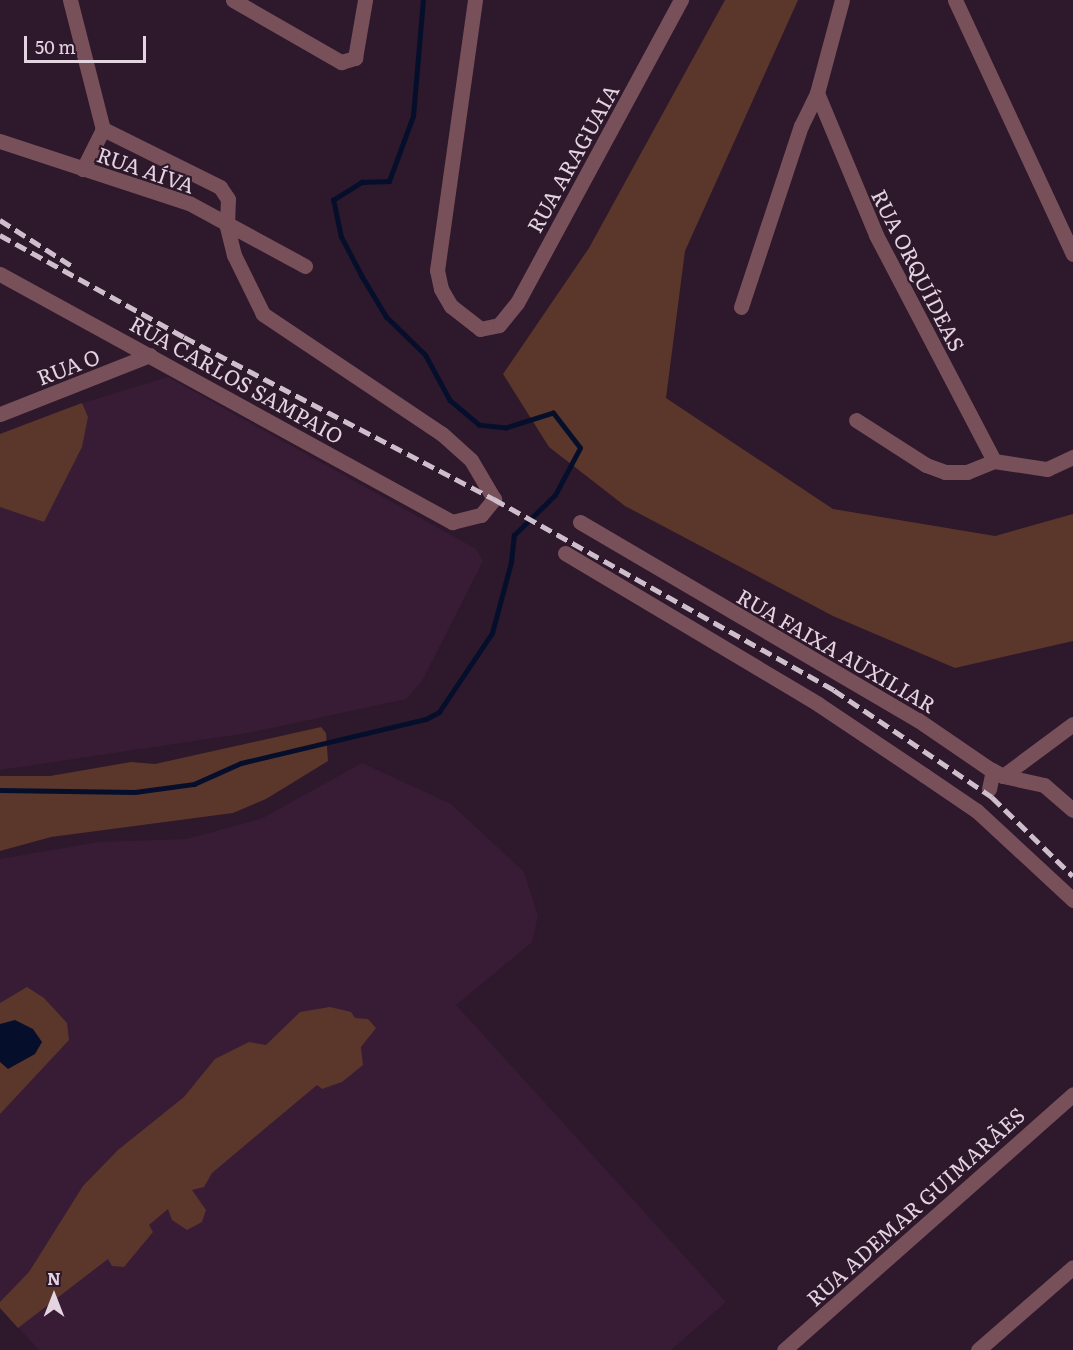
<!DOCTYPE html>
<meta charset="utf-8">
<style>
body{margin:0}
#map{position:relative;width:1073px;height:1350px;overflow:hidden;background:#2e182b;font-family:Literata,serif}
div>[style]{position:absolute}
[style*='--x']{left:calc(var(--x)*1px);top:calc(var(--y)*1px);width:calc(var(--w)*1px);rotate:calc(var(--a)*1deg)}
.built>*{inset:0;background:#381c35}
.green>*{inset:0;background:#5b362a}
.water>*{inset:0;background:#050f2c}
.stream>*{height:4.5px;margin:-2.25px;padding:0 2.25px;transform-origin:2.25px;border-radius:2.25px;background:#050f2c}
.street>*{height:15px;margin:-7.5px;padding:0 7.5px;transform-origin:7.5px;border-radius:7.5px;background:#785059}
.rail>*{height:4.5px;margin-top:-2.25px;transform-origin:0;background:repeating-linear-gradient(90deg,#cebecb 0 12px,transparent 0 18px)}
span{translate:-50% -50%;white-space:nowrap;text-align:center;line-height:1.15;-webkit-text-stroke:4.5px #2e182b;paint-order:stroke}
.street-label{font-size:21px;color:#e4d4e1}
.north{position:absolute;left:24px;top:1266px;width:60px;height:60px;-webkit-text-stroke:4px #2e182b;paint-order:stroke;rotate:0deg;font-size:16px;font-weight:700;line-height:24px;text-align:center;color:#e4d4e1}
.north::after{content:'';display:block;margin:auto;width:21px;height:27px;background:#e4d4e1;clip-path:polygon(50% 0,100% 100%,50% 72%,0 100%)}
.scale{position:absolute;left:24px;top:36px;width:122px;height:27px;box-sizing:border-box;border:3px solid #e4d4e1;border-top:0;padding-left:8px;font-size:18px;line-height:21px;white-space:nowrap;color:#e4d4e1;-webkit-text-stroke:4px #2e182b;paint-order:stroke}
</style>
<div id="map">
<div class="built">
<div style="clip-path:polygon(168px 377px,476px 549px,483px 561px,422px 681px,406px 699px,248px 733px,0 770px,0 434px,64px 409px)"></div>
<div style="clip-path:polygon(362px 763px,451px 804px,524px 872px,538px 916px,532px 942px,456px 1005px,726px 1302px,671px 1350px,39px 1350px,0 1308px,0 859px,99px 842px,187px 839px,263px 818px)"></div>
</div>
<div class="green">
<div style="clip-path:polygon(725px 0,798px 0,685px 251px,666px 398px,833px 509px,995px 536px,1073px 514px,1073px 641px,955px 668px,833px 616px,625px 506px,549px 447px,503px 374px,589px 248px)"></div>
<div style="clip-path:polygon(82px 403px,88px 417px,82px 447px,44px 522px,0 507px,0 434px)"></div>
<div style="clip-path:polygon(321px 727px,326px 733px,328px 761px,266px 799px,233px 813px,51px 837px,0 851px,0 776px,50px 776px,131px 762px,155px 764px)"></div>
<div style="clip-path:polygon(27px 987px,44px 998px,67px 1023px,69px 1040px,0 1114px,0 1003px)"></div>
<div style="clip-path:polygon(330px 1007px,351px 1012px,355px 1018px,368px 1019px,376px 1028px,361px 1047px,363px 1065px,342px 1082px,322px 1089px,317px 1085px,212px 1173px,204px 1187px,192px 1190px,206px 1210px,202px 1222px,187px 1230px,172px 1220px,168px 1209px,149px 1225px,153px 1232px,124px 1267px,112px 1266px,108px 1259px,18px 1328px,0 1308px,0 1302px,29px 1272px,83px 1186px,118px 1150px,184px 1097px,215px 1059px,249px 1042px,266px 1045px,300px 1012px)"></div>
</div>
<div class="water">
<div style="clip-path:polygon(15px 1020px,33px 1029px,42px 1042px,35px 1054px,8px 1069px,0 1062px,0 1024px)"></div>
</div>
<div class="stream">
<div style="--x:0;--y:790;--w:135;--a:0.8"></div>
<div style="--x:135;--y:792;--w:60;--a:-7.7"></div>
<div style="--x:194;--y:784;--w:51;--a:-24.1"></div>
<div style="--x:241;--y:763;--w:190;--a:-13.4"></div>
<div style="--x:426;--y:719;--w:15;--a:-28"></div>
<div style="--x:439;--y:712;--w:95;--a:-56.1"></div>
<div style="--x:492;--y:633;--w:73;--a:-75"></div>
<div style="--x:511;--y:562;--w:27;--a:-84"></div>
<div style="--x:514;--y:535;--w:57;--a:-44.3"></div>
<div style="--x:555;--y:495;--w:53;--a:-62"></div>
<div style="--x:580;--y:448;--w:44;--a:-127.6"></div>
<div style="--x:553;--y:413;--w:49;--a:162.3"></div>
<div style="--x:506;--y:428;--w:27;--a:-174"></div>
<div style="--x:479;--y:425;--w:38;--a:-140"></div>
<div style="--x:450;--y:401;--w:52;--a:-118.5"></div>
<div style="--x:425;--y:355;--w:54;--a:-135.7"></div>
<div style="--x:386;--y:317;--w:47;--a:-121"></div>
<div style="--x:362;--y:277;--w:45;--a:-117.7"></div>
<div style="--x:341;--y:237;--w:38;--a:-102"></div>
<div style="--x:333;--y:200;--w:34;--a:-32"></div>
<div style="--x:362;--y:182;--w:27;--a:-2"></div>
<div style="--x:389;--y:181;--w:69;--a:-69.7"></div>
<div style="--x:413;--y:116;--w:116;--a:-85.1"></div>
</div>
<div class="street">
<div style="--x:70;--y:0;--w:133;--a:75.7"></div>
<div style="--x:103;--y:129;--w:45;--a:116.6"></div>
<div style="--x:233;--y:0;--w:125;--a:29.9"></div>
<div style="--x:341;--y:62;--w:15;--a:-16"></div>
<div style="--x:355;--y:58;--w:59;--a:-80.2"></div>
<div style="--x:475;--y:0;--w:273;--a:98"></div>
<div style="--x:437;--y:270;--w:19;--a:78"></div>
<div style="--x:441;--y:289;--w:20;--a:60"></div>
<div style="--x:451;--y:306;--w:37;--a:38"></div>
<div style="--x:480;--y:329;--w:19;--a:-12"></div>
<div style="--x:499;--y:325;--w:28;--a:-51"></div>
<div style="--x:517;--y:303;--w:345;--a:-61.6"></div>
<div style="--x:955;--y:0;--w:280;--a:65.1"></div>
<div style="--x:817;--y:93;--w:154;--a:67.4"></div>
<div style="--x:876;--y:235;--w:255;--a:62.4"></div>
<div style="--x:0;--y:141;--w:199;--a:18.2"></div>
<div style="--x:189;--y:203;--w:132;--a:28.5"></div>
<div style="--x:0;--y:274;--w:516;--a:28.75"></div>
<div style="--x:452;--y:522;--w:30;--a:-14"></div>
<div style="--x:481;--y:515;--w:21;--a:-51"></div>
<div style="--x:494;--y:499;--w:45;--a:-120.5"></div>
<div style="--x:471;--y:460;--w:39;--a:-138"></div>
<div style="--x:442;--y:434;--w:216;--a:-146.2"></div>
<div style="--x:263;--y:314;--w:66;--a:-116.2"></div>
<div style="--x:234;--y:255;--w:30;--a:-104"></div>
<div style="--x:227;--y:226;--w:27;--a:-88"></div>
<div style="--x:228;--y:199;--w:14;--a:-124"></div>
<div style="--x:220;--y:187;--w:131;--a:-153.6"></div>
<div style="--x:741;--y:307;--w:191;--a:-71.7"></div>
<div style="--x:801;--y:126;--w:37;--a:-64"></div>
<div style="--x:817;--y:93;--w:96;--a:-75"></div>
<div style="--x:0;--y:414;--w:161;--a:-21.5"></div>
<div style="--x:856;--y:420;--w:83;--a:32.7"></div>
<div style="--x:926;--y:465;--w:20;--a:20"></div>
<div style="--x:945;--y:472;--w:22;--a:0"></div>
<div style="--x:967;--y:472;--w:29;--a:-22"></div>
<div style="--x:994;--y:461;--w:54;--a:8.6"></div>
<div style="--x:1047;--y:469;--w:29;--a:-25"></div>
<div style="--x:580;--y:522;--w:392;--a:30.4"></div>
<div style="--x:918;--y:720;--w:85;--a:34.4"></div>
<div style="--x:988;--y:768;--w:17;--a:28"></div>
<div style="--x:1003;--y:776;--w:42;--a:12.4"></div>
<div style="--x:1044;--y:785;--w:38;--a:41"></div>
<div style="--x:565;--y:553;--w:295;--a:30.8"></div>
<div style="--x:818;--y:704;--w:128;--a:33.8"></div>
<div style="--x:924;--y:775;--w:64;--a:34.2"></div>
<div style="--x:977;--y:811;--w:131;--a:42.8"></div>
<div style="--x:1003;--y:776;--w:87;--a:-36.6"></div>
<div style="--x:989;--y:789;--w:19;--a:-78"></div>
<div style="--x:784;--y:1350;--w:386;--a:-41.5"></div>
<div style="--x:978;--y:1350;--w:126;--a:-41.1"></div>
</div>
<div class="rail">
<div style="--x:0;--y:220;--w:89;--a:32.6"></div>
<div style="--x:0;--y:235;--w:210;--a:29"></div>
<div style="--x:184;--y:337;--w:350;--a:27.6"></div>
<div style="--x:494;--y:499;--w:390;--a:29.3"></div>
<div style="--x:834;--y:690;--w:191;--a:34.1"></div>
<div style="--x:992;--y:797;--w:113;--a:44.3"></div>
</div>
<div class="street-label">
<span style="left:572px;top:158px;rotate:-61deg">RUA ARAGUAIA</span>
<span style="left:146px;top:169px;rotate:19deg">RUA AÍVA</span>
<span style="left:919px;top:270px;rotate:63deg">RUA ORQUÍDEAS</span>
<span style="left:68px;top:366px;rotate:-21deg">RUA O</span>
<span style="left:237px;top:379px;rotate:29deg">RUA CARLOS SAMPAIO</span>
<span style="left:837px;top:650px;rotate:30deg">RUA FAIXA AUXILIAR</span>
<span style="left:915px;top:1206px;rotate:-42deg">RUA ADEMAR GUIMARÃES</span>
</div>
<div class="north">N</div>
<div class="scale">50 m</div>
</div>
